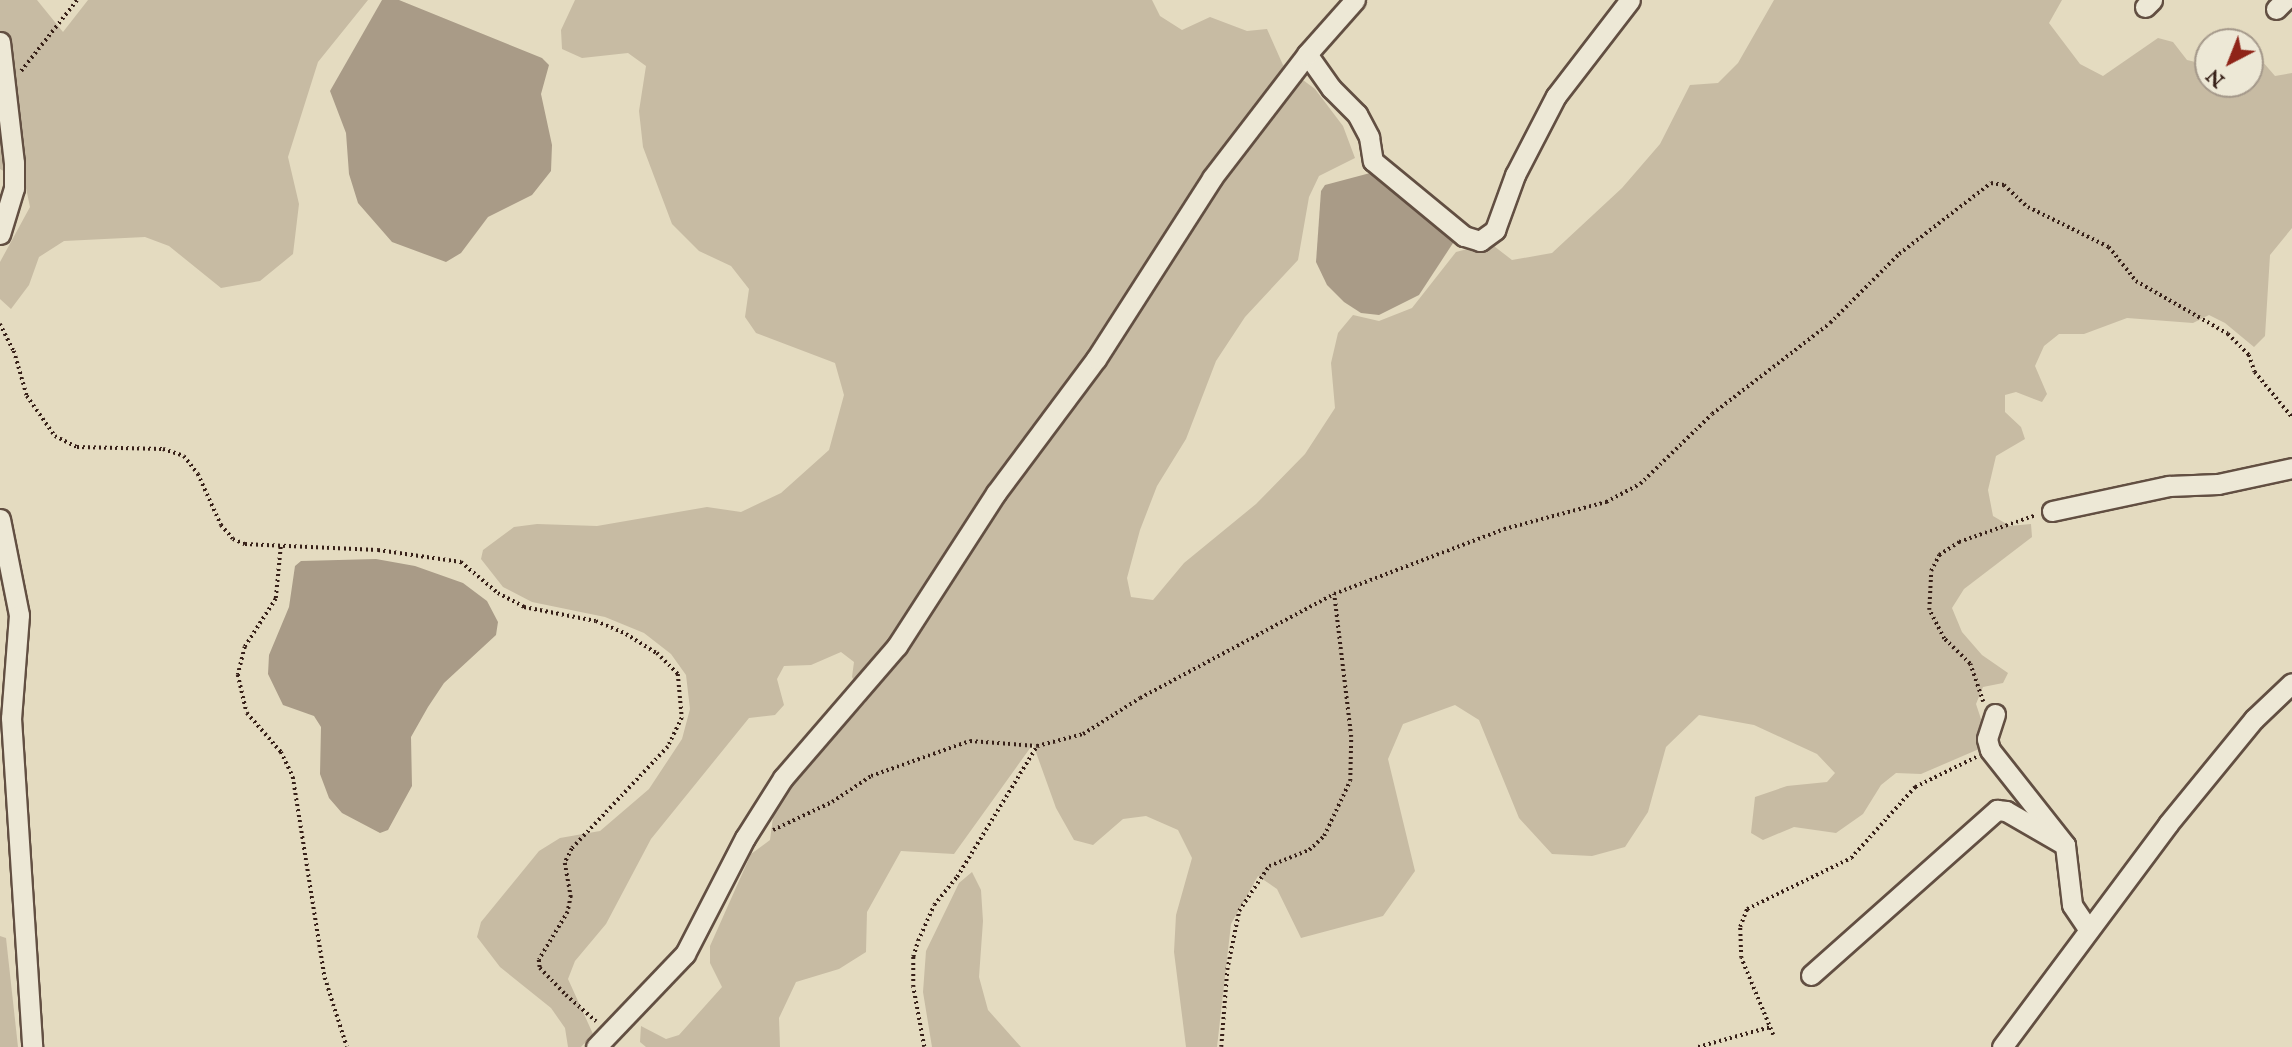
<!DOCTYPE html>
<style>
body{margin:0}
#map{position:relative;width:2292px;height:1047px;overflow:hidden;background:#e4dbc0;font-family:"IM FELL English",serif}
div>[style]{position:absolute}
[style*='--x']{left:calc(var(--x)*1px);top:calc(var(--y)*1px);width:calc(var(--w)*1px);rotate:calc(var(--a)*1deg)}
.green>*{inset:0;background:#c7bba3}
.water>*{inset:0;background:#a99b87}
.path>*{height:3.5px;margin-top:-1.75px;transform-origin:0;background:repeating-linear-gradient(90deg,#372018 0 2px,transparent 0 5.5px)}
.roads{filter:drop-shadow(2px 0 #624f42) drop-shadow(-2px 0 #624f42) drop-shadow(0 2px #624f42) drop-shadow(0 -2px #624f42)}
.street>*{height:19px;margin:-9.5px;padding:0 9.5px;transform-origin:9.5px;border-radius:9.5px;background:#ede8d6}
span{translate:-50% -50%;white-space:nowrap;text-align:center;line-height:1.15;-webkit-text-stroke:7px #ede8d6;paint-order:stroke}
.north{position:absolute;left:2194px;top:28px;width:70px;height:70px;box-sizing:border-box;background:#ede8d6;border:2px solid #a4988a;border-radius:50%;rotate:222deg;font-size:19px;font-weight:700;line-height:28px;text-align:center;color:#372018}
.north::after{content:'';display:block;margin:auto;width:24px;height:32px;background:#8f2418;clip-path:polygon(50% 0,100% 100%,50% 72%,0 100%)}
</style>
<div id="map">
<div class="green">
<div style="clip-path:polygon(0 0,37px 0,63px 32px,88px 0,368px 0,318px 62px,288px 157px,299px 204px,293px 254px,260px 281px,221px 288px,169px 246px,145px 237px,64px 241px,39px 257px,29px 285px,11px 309px,0 299px,0 262px,30px 207px,25px 183px,0 169px)"></div>
<div style="clip-path:polygon(575px 0,1152px 0,1160px 16px,1182px 30px,1210px 17px,1247px 31px,1267px 29px,1283px 65px,1315px 89px,1343px 126px,1355px 158px,1319px 176px,1309px 197px,1298px 260px,1245px 317px,1216px 361px,1186px 439px,1157px 486px,1140px 530px,1127px 578px,1131px 597px,1153px 600px,1184px 563px,1256px 504px,1305px 454px,1335px 408px,1331px 363px,1338px 333px,1353px 315px,1379px 321px,1412px 308px,1456px 252px,1490px 243px,1512px 260px,1552px 253px,1622px 188px,1660px 144px,1690px 85px,1718px 83px,1738px 63px,1774px 0,2062px 0,2049px 23px,2080px 64px,2103px 76px,2158px 38px,2173px 42px,2187px 60px,2208px 65px,2208px 84px,2250px 84px,2250px 52px,2256px 54px,2275px 76px,2292px 73px,2292px 228px,2270px 255px,2265px 336px,2254px 347px,2225px 323px,2209px 315px,2193px 323px,2127px 318px,2084px 334px,2059px 334px,2044px 346px,2035px 366px,2047px 394px,2042px 402px,2016px 392px,2005px 395px,2005px 412px,2021px 427px,2025px 439px,1996px 456px,1988px 490px,1993px 516px,2010px 526px,2031px 524px,2032px 537px,1964px 589px,1952px 608px,1962px 632px,1982px 655px,2008px 673px,2003px 683px,1983px 687px,1976px 704px,1982px 722px,1979px 749px,1921px 774px,1896px 773px,1881px 785px,1863px 814px,1836px 833px,1794px 827px,1763px 840px,1751px 833px,1755px 797px,1787px 786px,1827px 782px,1835px 773px,1817px 754px,1754px 725px,1699px 715px,1666px 747px,1648px 812px,1625px 847px,1592px 856px,1552px 854px,1519px 818px,1479px 720px,1455px 705px,1403px 724px,1388px 759px,1415px 871px,1383px 916px,1301px 938px,1277px 889px,1258px 876px,1231px 924px,1217px 1047px,1186px 1047px,1174px 952px,1176px 915px,1192px 858px,1178px 830px,1146px 816px,1123px 819px,1093px 845px,1074px 840px,1056px 808px,1033px 744px,954px 854px,901px 851px,867px 912px,866px 952px,839px 969px,796px 982px,779px 1018px,780px 1047px,646px 1047px,640px 1042px,641px 1026px,666px 1039px,679px 1035px,722px 987px,710px 963px,710px 946px,751px 854px,770px 840px,773px 817px,787px 789px,866px 702px,852px 677px,854px 662px,841px 652px,811px 665px,784px 666px,777px 679px,784px 705px,775px 715px,749px 718px,651px 839px,606px 924px,575px 961px,568px 979px,593px 1034px,581px 1047px,568px 1047px,565px 1028px,551px 1008px,500px 967px,477px 937px,481px 922px,539px 851px,560px 838px,600px 831px,649px 789px,682px 739px,690px 709px,686px 675px,671px 654px,644px 633px,605px 617px,532px 602px,503px 587px,481px 559px,483px 550px,514px 527px,537px 524px,597px 526px,707px 507px,741px 512px,781px 493px,829px 450px,844px 395px,835px 363px,756px 333px,745px 317px,749px 289px,731px 266px,699px 251px,672px 224px,643px 147px,639px 111px,646px 66px,628px 53px,582px 58px,562px 49px,561px 30px)"></div>
<div style="clip-path:polygon(972px 872px,981px 890px,983px 921px,979px 977px,988px 1010px,1021px 1047px,932px 1047px,923px 992px,926px 951px,959px 883px)"></div>
<div style="clip-path:polygon(0 936px,6px 938px,18px 1047px,0 1047px)"></div>
</div>
<div class="water">
<div style="clip-path:polygon(382px 0,399px 0,542px 58px,549px 65px,541px 94px,552px 145px,551px 171px,532px 195px,488px 217px,461px 253px,446px 262px,392px 242px,358px 203px,349px 174px,346px 133px,330px 91px)"></div>
<div style="clip-path:polygon(1374px 172px,1455px 240px,1419px 295px,1379px 315px,1361px 313px,1344px 302px,1327px 285px,1316px 262px,1321px 191px,1325px 185px)"></div>
<div style="clip-path:polygon(376px 559px,415px 566px,463px 583px,487px 601px,498px 622px,496px 635px,444px 683px,428px 707px,411px 737px,412px 786px,388px 830px,380px 833px,342px 813px,329px 798px,320px 774px,321px 727px,314px 716px,283px 705px,268px 674px,269px 655px,289px 607px,295px 566px,301px 561px)"></div>
</div>
<div class="path">
<div style="--x:21;--y:71;--w:90;--a:-51.7"></div>
<div style="--x:0;--y:324;--w:30;--a:63"></div>
<div style="--x:14;--y:351;--w:47;--a:73.9"></div>
<div style="--x:27;--y:396;--w:49;--a:55"></div>
<div style="--x:55;--y:436;--w:25;--a:27"></div>
<div style="--x:77;--y:447;--w:86;--a:1.3"></div>
<div style="--x:163;--y:449;--w:22;--a:18"></div>
<div style="--x:184;--y:456;--w:23;--a:52"></div>
<div style="--x:198;--y:474;--w:56;--a:65.7"></div>
<div style="--x:221;--y:525;--w:18;--a:49"></div>
<div style="--x:233;--y:539;--w:13;--a:23"></div>
<div style="--x:245;--y:544;--w:133;--a:2.6"></div>
<div style="--x:378;--y:550;--w:84;--a:8.2"></div>
<div style="--x:461;--y:562;--w:48;--a:40"></div>
<div style="--x:498;--y:593;--w:30;--a:28"></div>
<div style="--x:524;--y:607;--w:73;--a:11"></div>
<div style="--x:596;--y:621;--w:33;--a:23"></div>
<div style="--x:626;--y:634;--w:36;--a:32"></div>
<div style="--x:657;--y:653;--w:30;--a:45"></div>
<div style="--x:678;--y:674;--w:44;--a:84.8"></div>
<div style="--x:682;--y:718;--w:32;--a:116"></div>
<div style="--x:668;--y:747;--w:140;--a:133.3"></div>
<div style="--x:572;--y:849;--w:16;--a:117"></div>
<div style="--x:565;--y:863;--w:34;--a:80"></div>
<div style="--x:571;--y:896;--w:16;--a:101"></div>
<div style="--x:568;--y:912;--w:56;--a:121.1"></div>
<div style="--x:539;--y:960;--w:8;--a:83"></div>
<div style="--x:540;--y:968;--w:37;--a:46"></div>
<div style="--x:566;--y:995;--w:40;--a:41"></div>
<div style="--x:281;--y:547;--w:52;--a:95.5"></div>
<div style="--x:276;--y:599;--w:57;--a:122.9"></div>
<div style="--x:245;--y:647;--w:29;--a:104"></div>
<div style="--x:238;--y:675;--w:39;--a:77"></div>
<div style="--x:247;--y:713;--w:52;--a:48.9"></div>
<div style="--x:281;--y:752;--w:28;--a:64"></div>
<div style="--x:293;--y:777;--w:204;--a:81"></div>
<div style="--x:325;--y:978;--w:72;--a:72.3"></div>
<div style="--x:1983;--y:702;--w:40;--a:-108.9"></div>
<div style="--x:1970;--y:664;--w:36;--a:-136"></div>
<div style="--x:1944;--y:639;--w:33;--a:-117"></div>
<div style="--x:1929;--y:610;--w:39;--a:-87"></div>
<div style="--x:1931;--y:571;--w:18;--a:-63"></div>
<div style="--x:1939;--y:555;--w:24;--a:-33"></div>
<div style="--x:1959;--y:542;--w:82;--a:-19.3"></div>
<div style="--x:773;--y:830;--w:65;--a:-25.4"></div>
<div style="--x:832;--y:802;--w:47;--a:-33.7"></div>
<div style="--x:871;--y:776;--w:105;--a:-19.5"></div>
<div style="--x:970;--y:741;--w:67;--a:4.3"></div>
<div style="--x:1037;--y:746;--w:48;--a:-14.6"></div>
<div style="--x:1083;--y:734;--w:67;--a:-32.3"></div>
<div style="--x:1140;--y:698;--w:220;--a:-28.2"></div>
<div style="--x:1334;--y:594;--w:182;--a:-20.9"></div>
<div style="--x:1504;--y:529;--w:106;--a:-14.8"></div>
<div style="--x:1606;--y:502;--w:38;--a:-28"></div>
<div style="--x:1640;--y:484;--w:100;--a:-44.2"></div>
<div style="--x:1712;--y:414;--w:149;--a:-37.6"></div>
<div style="--x:1830;--y:323;--w:98;--a:-45"></div>
<div style="--x:1899;--y:254;--w:116;--a:-37.7"></div>
<div style="--x:1991;--y:183;--w:13;--a:9"></div>
<div style="--x:2004;--y:185;--w:33;--a:43"></div>
<div style="--x:2028;--y:207;--w:90;--a:26.3"></div>
<div style="--x:2109;--y:247;--w:43;--a:51.5"></div>
<div style="--x:2136;--y:281;--w:106;--a:29.9"></div>
<div style="--x:2228;--y:334;--w:30;--a:45"></div>
<div style="--x:2249;--y:355;--w:18;--a:71"></div>
<div style="--x:2255;--y:372;--w:58;--a:50.6"></div>
<div style="--x:1773;--y:1035;--w:83;--a:-112.6"></div>
<div style="--x:1741;--y:958;--w:31;--a:-92"></div>
<div style="--x:1740;--y:927;--w:19;--a:-69"></div>
<div style="--x:1747;--y:909;--w:116;--a:-26.1"></div>
<div style="--x:1851;--y:858;--w:96;--a:-48"></div>
<div style="--x:1915;--y:787;--w:68;--a:-26.2"></div>
<div style="--x:924;--y:1047;--w:61;--a:-100.4"></div>
<div style="--x:913;--y:987;--w:30;--a:-90"></div>
<div style="--x:913;--y:957;--w:17;--a:-73"></div>
<div style="--x:918;--y:941;--w:39;--a:-66"></div>
<div style="--x:934;--y:905;--w:36;--a:-51"></div>
<div style="--x:957;--y:877;--w:153;--a:-58.6"></div>
<div style="--x:1221;--y:1047;--w:77;--a:-85.5"></div>
<div style="--x:1227;--y:970;--w:60;--a:-78.5"></div>
<div style="--x:1239;--y:911;--w:54;--a:-56.3"></div>
<div style="--x:1269;--y:866;--w:43;--a:-21.8"></div>
<div style="--x:1309;--y:850;--w:21;--a:-43"></div>
<div style="--x:1324;--y:836;--w:61;--a:-64.7"></div>
<div style="--x:1350;--y:781;--w:44;--a:-88.7"></div>
<div style="--x:1351;--y:737;--w:144;--a:-96.8"></div>
<div style="--x:1698;--y:1047;--w:75;--a:-15.5"></div>
</div>
<div class="roads">
<div class="street">
<div style="--x:2145;--y:7;--w:10;--a:-45"></div>
<div style="--x:2276;--y:9;--w:13;--a:-45"></div>
<div style="--x:0;--y:42;--w:122;--a:83.4"></div>
<div style="--x:14;--y:163;--w:25;--a:90"></div>
<div style="--x:14;--y:188;--w:48;--a:106.9"></div>
<div style="--x:1307;--y:54;--w:42;--a:54.8"></div>
<div style="--x:1331;--y:88;--w:37;--a:45"></div>
<div style="--x:1357;--y:114;--w:26;--a:62"></div>
<div style="--x:1369;--y:137;--w:24;--a:81"></div>
<div style="--x:1373;--y:161;--w:118;--a:39.5"></div>
<div style="--x:1464;--y:236;--w:17;--a:17"></div>
<div style="--x:1480;--y:241;--w:19;--a:-36"></div>
<div style="--x:1495;--y:230;--w:59;--a:-70"></div>
<div style="--x:1515;--y:175;--w:89;--a:-62.6"></div>
<div style="--x:1556;--y:96;--w:121;--a:-52.4"></div>
<div style="--x:2052;--y:511;--w:120;--a:-12.1"></div>
<div style="--x:2169;--y:486;--w:49;--a:-2.3"></div>
<div style="--x:2218;--y:484;--w:76;--a:-12.2"></div>
<div style="--x:0;--y:519;--w:98;--a:78.8"></div>
<div style="--x:19;--y:615;--w:103;--a:94.4"></div>
<div style="--x:11;--y:718;--w:330;--a:86.3"></div>
<div style="--x:1995;--y:714;--w:26;--a:108"></div>
<div style="--x:1987;--y:739;--w:11;--a:75"></div>
<div style="--x:1990;--y:750;--w:121;--a:51.7"></div>
<div style="--x:2065;--y:845;--w:60;--a:83.3"></div>
<div style="--x:2072;--y:905;--w:29;--a:56"></div>
<div style="--x:1811;--y:975;--w:249;--a:-41.6"></div>
<div style="--x:1997;--y:810;--w:9;--a:6"></div>
<div style="--x:2006;--y:811;--w:68;--a:30"></div>
<div style="--x:596;--y:1047;--w:129;--a:-46.3"></div>
<div style="--x:685;--y:954;--w:131;--a:-62.7"></div>
<div style="--x:745;--y:838;--w:71;--a:-57.7"></div>
<div style="--x:783;--y:778;--w:174;--a:-49.2"></div>
<div style="--x:897;--y:646;--w:182;--a:-57.1"></div>
<div style="--x:996;--y:493;--w:167;--a:-53.3"></div>
<div style="--x:1096;--y:359;--w:215;--a:-57.3"></div>
<div style="--x:1212;--y:178;--w:156;--a:-52.5"></div>
<div style="--x:1307;--y:54;--w:72;--a:-48.4"></div>
<div style="--x:2002;--y:1047;--w:278;--a:-53.3"></div>
<div style="--x:2168;--y:824;--w:136;--a:-50.7"></div>
<div style="--x:2254;--y:719;--w:52;--a:-43.5"></div>
</div>
</div>
<div class="north">N</div>
</div>
